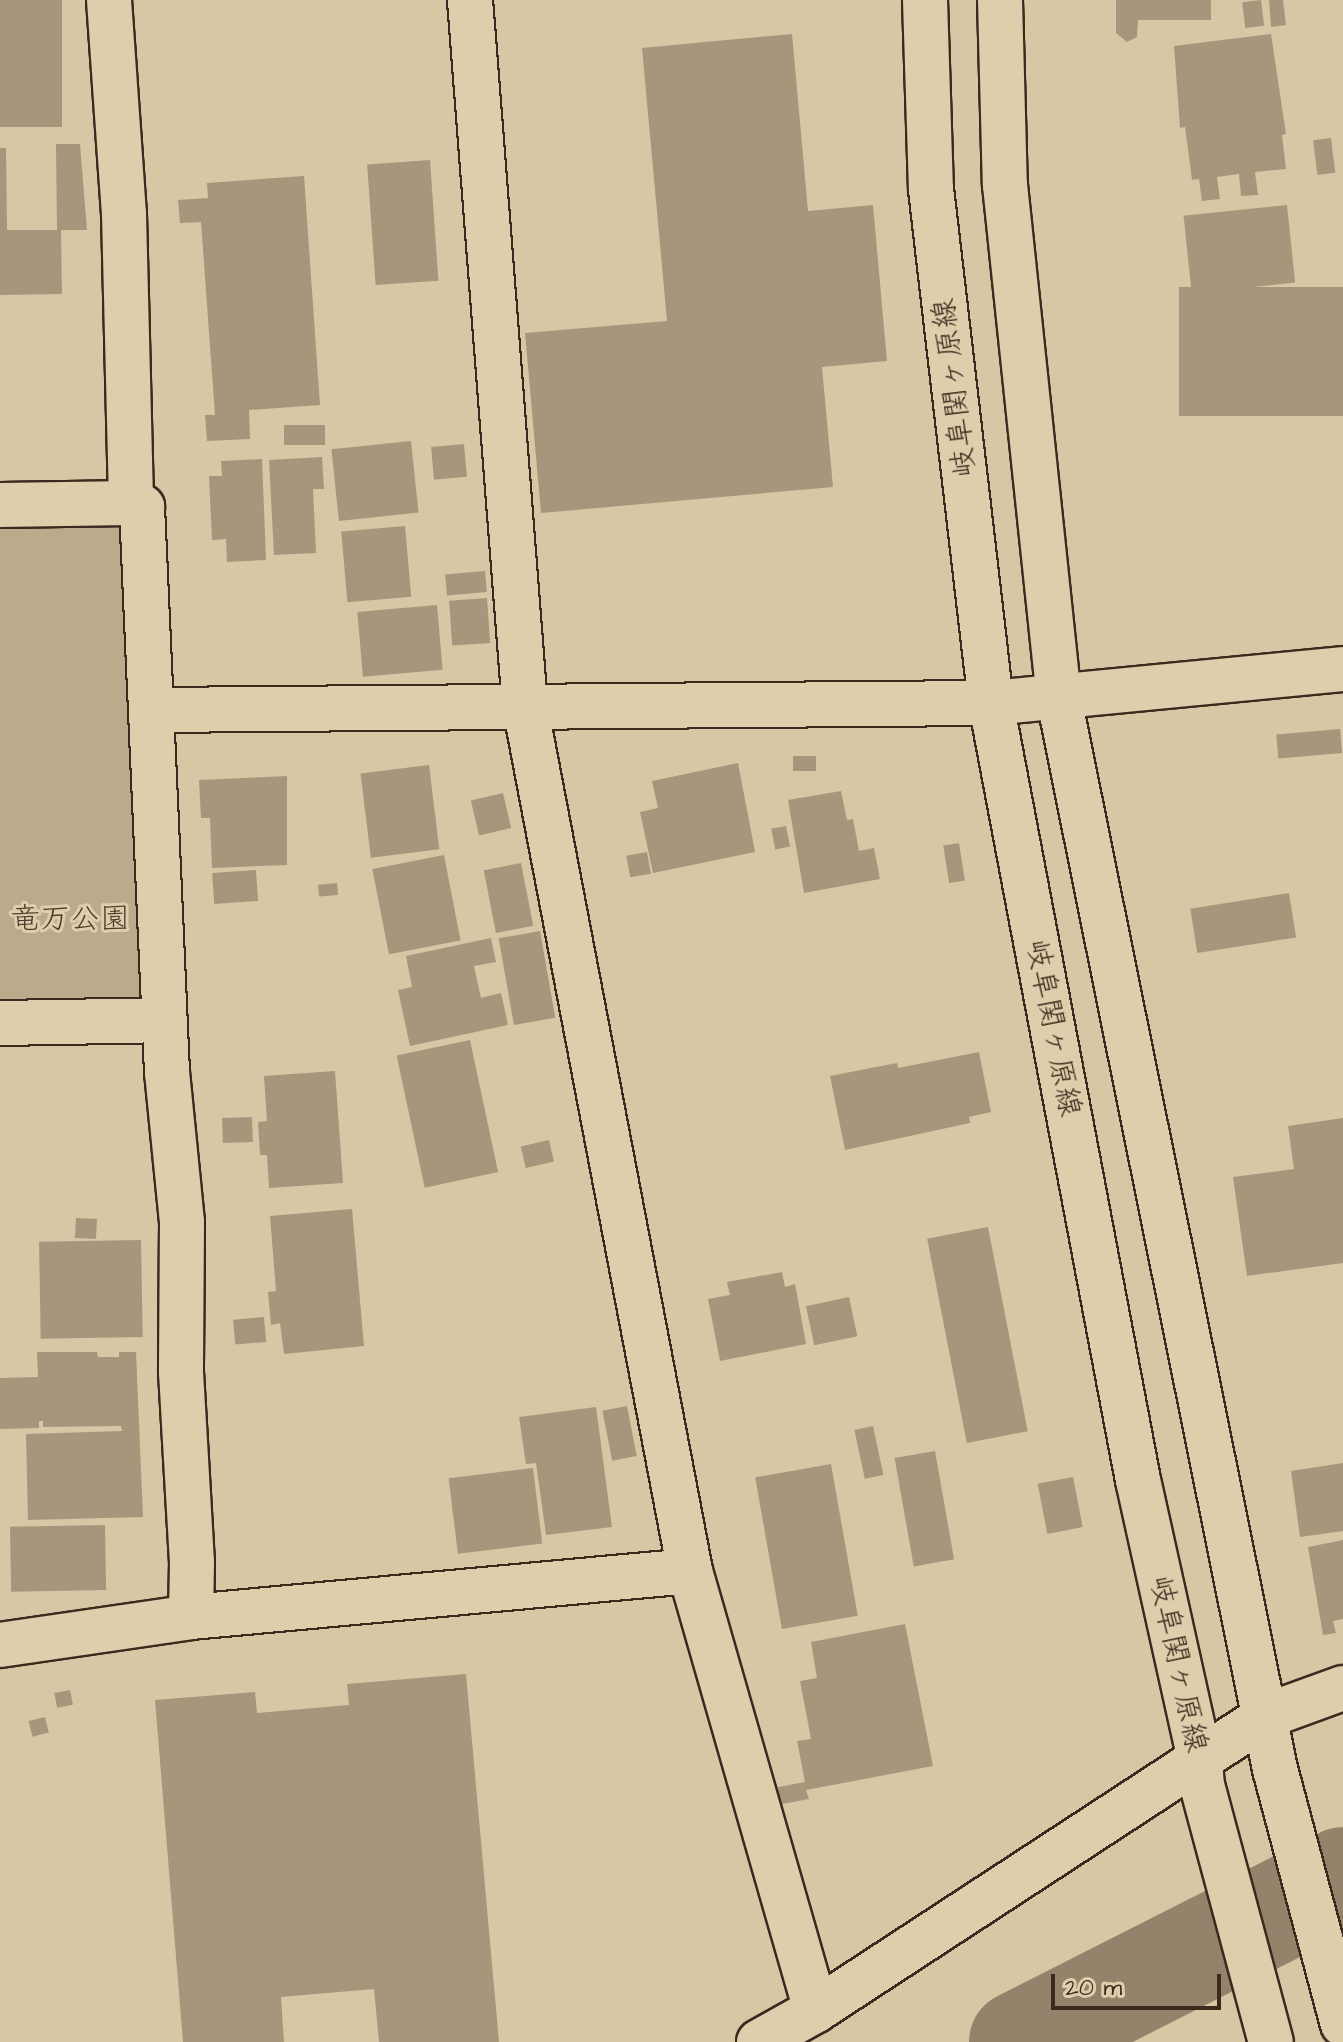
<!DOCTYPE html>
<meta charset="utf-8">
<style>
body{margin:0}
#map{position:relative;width:1343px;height:2042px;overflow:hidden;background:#d9c6a5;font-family:"Architects Daughter","Klee One",sans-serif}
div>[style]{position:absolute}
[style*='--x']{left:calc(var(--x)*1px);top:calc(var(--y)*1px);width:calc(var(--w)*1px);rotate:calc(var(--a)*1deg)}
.green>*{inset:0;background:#bcaa8c}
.river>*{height:102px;margin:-51px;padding:0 51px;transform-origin:51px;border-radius:51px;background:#94826a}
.building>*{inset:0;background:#a8967c;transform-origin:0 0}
.roads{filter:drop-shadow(2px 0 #3b2a1e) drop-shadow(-2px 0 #3b2a1e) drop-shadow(0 2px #3b2a1e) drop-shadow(0 -2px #3b2a1e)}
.street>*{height:44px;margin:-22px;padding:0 22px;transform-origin:22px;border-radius:22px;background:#e0cdab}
.primary>*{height:44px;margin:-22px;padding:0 22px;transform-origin:22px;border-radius:22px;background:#e0cdab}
span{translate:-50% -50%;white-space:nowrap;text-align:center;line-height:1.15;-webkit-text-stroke:6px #e0cdab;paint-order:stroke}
.street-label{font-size:30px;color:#3b2a1e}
.park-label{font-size:30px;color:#4e3d2e}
.scale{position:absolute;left:1051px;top:1974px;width:170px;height:36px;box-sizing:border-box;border:4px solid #3b2a1e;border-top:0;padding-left:10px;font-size:24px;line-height:28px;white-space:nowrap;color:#3b2a1e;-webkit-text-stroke:6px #e0cdab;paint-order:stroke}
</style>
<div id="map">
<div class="green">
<div style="clip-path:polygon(124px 521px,145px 1002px,0 1004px,0 522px)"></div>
</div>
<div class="river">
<div style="--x:1020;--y:2042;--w:362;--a:-26.9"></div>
</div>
<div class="building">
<div style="left:0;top:0;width:62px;height:127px"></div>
<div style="clip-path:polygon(1116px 0,1211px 0,1211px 20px,1138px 20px,1137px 37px,1127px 42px,1116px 33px)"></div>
<div style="left:1261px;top:0;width:26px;height:19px;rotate:83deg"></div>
<div style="clip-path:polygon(1269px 0,1283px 0,1286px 25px,1271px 27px)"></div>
<div style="clip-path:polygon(792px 34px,808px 211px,873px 205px,887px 361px,822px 367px,833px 487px,541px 513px,525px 333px,667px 321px,642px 48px)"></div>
<div style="clip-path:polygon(1271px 34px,1286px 134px,1282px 135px,1286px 169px,1255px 172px,1258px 195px,1241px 196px,1239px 174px,1217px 177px,1220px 199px,1202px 201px,1199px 179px,1192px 180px,1185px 127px,1180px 128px,1174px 46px)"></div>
<div style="left:1331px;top:138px;width:35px;height:18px;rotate:83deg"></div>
<div style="clip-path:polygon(56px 144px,80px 144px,87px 230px,61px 230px,62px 294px,0 295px,0 148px,6px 148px,7px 230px,57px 230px)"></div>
<div style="left:430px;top:160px;width:121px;height:63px;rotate:86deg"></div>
<div style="clip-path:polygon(304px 176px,320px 405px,249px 410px,250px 439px,207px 441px,205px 415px,215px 415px,201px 222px,180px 223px,178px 200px,208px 198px,207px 183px)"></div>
<div style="left:1287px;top:205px;width:78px;height:104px;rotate:84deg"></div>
<div style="left:1343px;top:287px;width:129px;height:164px;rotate:90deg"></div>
<div style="left:325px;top:425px;width:20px;height:41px;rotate:90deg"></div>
<div style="left:411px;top:441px;width:72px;height:80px;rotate:84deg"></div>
<div style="left:464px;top:444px;width:33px;height:33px;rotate:85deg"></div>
<div style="clip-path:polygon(322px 457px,324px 489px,313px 489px,316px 553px,274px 555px,269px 460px)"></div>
<div style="clip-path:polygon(262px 459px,266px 560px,227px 562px,226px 539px,212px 540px,209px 476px,222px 476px,221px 461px)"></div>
<div style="left:405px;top:526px;width:71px;height:64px;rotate:85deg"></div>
<div style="left:485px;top:571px;width:21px;height:40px;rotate:85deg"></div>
<div style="left:487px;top:598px;width:45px;height:38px;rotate:86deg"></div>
<div style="left:437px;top:605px;width:65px;height:80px;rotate:85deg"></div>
<div style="left:1340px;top:729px;width:24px;height:64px;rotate:85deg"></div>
<div style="left:793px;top:756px;width:23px;height:15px"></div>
<div style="clip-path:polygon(738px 763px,755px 852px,653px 873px,640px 812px,658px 808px,652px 781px)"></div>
<div style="left:429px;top:765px;width:85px;height:69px;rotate:83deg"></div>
<div style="clip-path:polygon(287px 776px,287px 865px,212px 868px,210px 818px,201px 818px,199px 780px)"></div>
<div style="clip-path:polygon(841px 791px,847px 820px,853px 819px,859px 851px,874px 848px,880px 879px,804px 893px,788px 800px)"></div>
<div style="left:503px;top:793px;width:36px;height:33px;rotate:77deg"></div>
<div style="left:786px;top:826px;width:21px;height:15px;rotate:79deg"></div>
<div style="left:959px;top:843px;width:38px;height:16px;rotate:81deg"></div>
<div style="left:647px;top:852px;width:22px;height:21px;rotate:80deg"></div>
<div style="left:444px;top:855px;width:87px;height:73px;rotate:79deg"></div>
<div style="left:521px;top:863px;width:64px;height:38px;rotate:79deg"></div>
<div style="left:256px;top:870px;width:31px;height:44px;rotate:86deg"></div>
<div style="left:337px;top:883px;width:12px;height:19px;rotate:85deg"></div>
<div style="left:1289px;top:893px;width:45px;height:100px;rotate:81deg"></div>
<div style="left:540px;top:931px;width:88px;height:42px;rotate:80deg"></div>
<div style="clip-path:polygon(491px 938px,496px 962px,474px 966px,481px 998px,501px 993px,508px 1025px,410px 1046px,398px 990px,412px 987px,406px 956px)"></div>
<div style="left:470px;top:1040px;width:135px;height:75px;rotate:78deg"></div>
<div style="clip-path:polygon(979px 1052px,991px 1112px,969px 1117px,970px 1123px,845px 1150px,830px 1076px,897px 1063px,898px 1068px)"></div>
<div style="clip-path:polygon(335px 1071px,343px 1183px,269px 1188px,267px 1155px,260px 1155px,258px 1122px,267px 1121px,264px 1076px)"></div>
<div style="left:252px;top:1117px;width:25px;height:30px;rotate:88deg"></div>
<div style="clip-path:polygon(1343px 1118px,1343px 1263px,1247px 1276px,1233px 1177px,1294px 1169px,1288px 1126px)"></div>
<div style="left:549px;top:1140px;width:22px;height:29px;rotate:77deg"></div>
<div style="clip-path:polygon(352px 1209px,364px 1346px,284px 1354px,280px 1323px,271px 1325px,268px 1292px,276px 1291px,270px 1216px)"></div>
<div style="left:76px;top:1218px;width:21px;height:20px;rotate:3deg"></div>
<div style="left:988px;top:1227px;width:208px;height:62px;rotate:79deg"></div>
<div style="left:141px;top:1240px;width:97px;height:102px;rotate:89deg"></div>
<div style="clip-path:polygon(782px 1272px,785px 1287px,795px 1284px,806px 1344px,720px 1361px,708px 1299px,730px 1295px,727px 1282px)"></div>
<div style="left:849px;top:1297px;width:40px;height:44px;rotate:78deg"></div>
<div style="left:264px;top:1317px;width:25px;height:31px;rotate:85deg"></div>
<div style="clip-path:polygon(37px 1352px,97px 1352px,98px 1357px,119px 1357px,119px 1352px,136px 1352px,143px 1517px,28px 1520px,26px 1434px,122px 1431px,121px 1426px,43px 1427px,43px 1421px,39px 1421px,39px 1428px,0 1429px,0 1378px,38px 1377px)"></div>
<div style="left:627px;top:1406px;width:51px;height:25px;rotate:79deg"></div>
<div style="clip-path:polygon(596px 1407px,612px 1527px,546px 1535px,536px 1463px,526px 1464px,519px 1417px)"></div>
<div style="left:873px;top:1426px;width:50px;height:19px;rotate:78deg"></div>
<div style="left:935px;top:1451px;width:110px;height:41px;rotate:80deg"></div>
<div style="clip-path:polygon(1343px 1463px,1343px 1531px,1300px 1537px,1291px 1471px)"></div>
<div style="left:831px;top:1464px;width:154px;height:77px;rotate:80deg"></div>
<div style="left:533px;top:1468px;width:76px;height:85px;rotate:83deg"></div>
<div style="left:1073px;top:1477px;width:51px;height:36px;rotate:79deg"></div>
<div style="left:105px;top:1525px;width:65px;height:95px;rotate:89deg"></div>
<div style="clip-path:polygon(1343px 1540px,1343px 1619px,1333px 1621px,1336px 1633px,1323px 1635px,1308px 1547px)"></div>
<div style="clip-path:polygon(905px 1624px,933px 1766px,806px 1790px,809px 1799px,766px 1807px,763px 1790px,805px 1782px,797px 1741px,811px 1739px,800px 1681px,817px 1678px,811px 1642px)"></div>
<div style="clip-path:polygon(466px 1674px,499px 2042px,379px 2042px,374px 1989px,281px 1997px,284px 2042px,183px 2042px,155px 1700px,255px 1692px,257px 1713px,349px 1705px,347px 1684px)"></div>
<div style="left:70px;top:1690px;width:15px;height:16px;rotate:79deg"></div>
<div style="left:45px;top:1717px;width:16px;height:17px;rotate:76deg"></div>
</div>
<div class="roads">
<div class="street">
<div style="--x:109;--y:0;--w:215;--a:86"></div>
<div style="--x:124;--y:214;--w:289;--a:88.6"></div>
<div style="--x:470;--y:0;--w:708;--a:85.55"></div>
<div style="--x:525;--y:706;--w:881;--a:79.2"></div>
<div style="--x:690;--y:1571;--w:457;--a:74"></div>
<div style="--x:0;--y:505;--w:131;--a:-0.9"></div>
<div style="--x:131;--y:503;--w:12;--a:20"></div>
<div style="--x:142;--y:507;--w:566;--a:87.47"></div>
<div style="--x:167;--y:1072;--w:151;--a:84.3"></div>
<div style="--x:182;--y:1222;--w:150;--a:90.4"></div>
<div style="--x:181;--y:1372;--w:190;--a:86.7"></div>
<div style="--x:192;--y:1562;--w:55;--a:91"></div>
<div style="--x:151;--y:710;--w:840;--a:-0.48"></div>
<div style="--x:991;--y:703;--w:354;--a:-5.5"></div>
<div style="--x:0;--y:1023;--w:164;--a:-1"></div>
<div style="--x:0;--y:1645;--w:193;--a:-8.3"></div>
<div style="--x:191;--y:1617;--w:501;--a:-5.27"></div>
<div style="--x:759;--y:2042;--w:65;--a:-29.3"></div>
<div style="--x:816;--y:2010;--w:538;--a:-33.16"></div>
<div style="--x:1266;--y:1716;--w:82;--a:-20"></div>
</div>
<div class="primary">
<div style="--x:925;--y:0;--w:189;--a:88.2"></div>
<div style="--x:931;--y:189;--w:517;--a:83.34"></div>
<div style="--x:991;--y:703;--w:791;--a:79.29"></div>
<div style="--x:1138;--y:1480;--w:286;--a:77.5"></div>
<div style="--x:1200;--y:1759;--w:26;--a:86"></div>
<div style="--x:1202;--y:1785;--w:266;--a:75"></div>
<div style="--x:1000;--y:0;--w:185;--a:88.5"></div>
<div style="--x:1005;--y:185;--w:517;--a:84"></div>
<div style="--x:1059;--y:699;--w:1092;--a:78.59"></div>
<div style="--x:1275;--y:1769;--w:264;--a:75.1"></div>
</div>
</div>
<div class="street-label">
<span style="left:955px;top:388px;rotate:-97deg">岐阜関ヶ原線</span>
<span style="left:1053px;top:1028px;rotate:79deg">岐阜関ヶ原線</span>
<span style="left:1178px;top:1664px;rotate:78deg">岐阜関ヶ原線</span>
</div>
<div class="park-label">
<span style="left:70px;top:919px">竜万公園</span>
</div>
<div class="scale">20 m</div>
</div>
